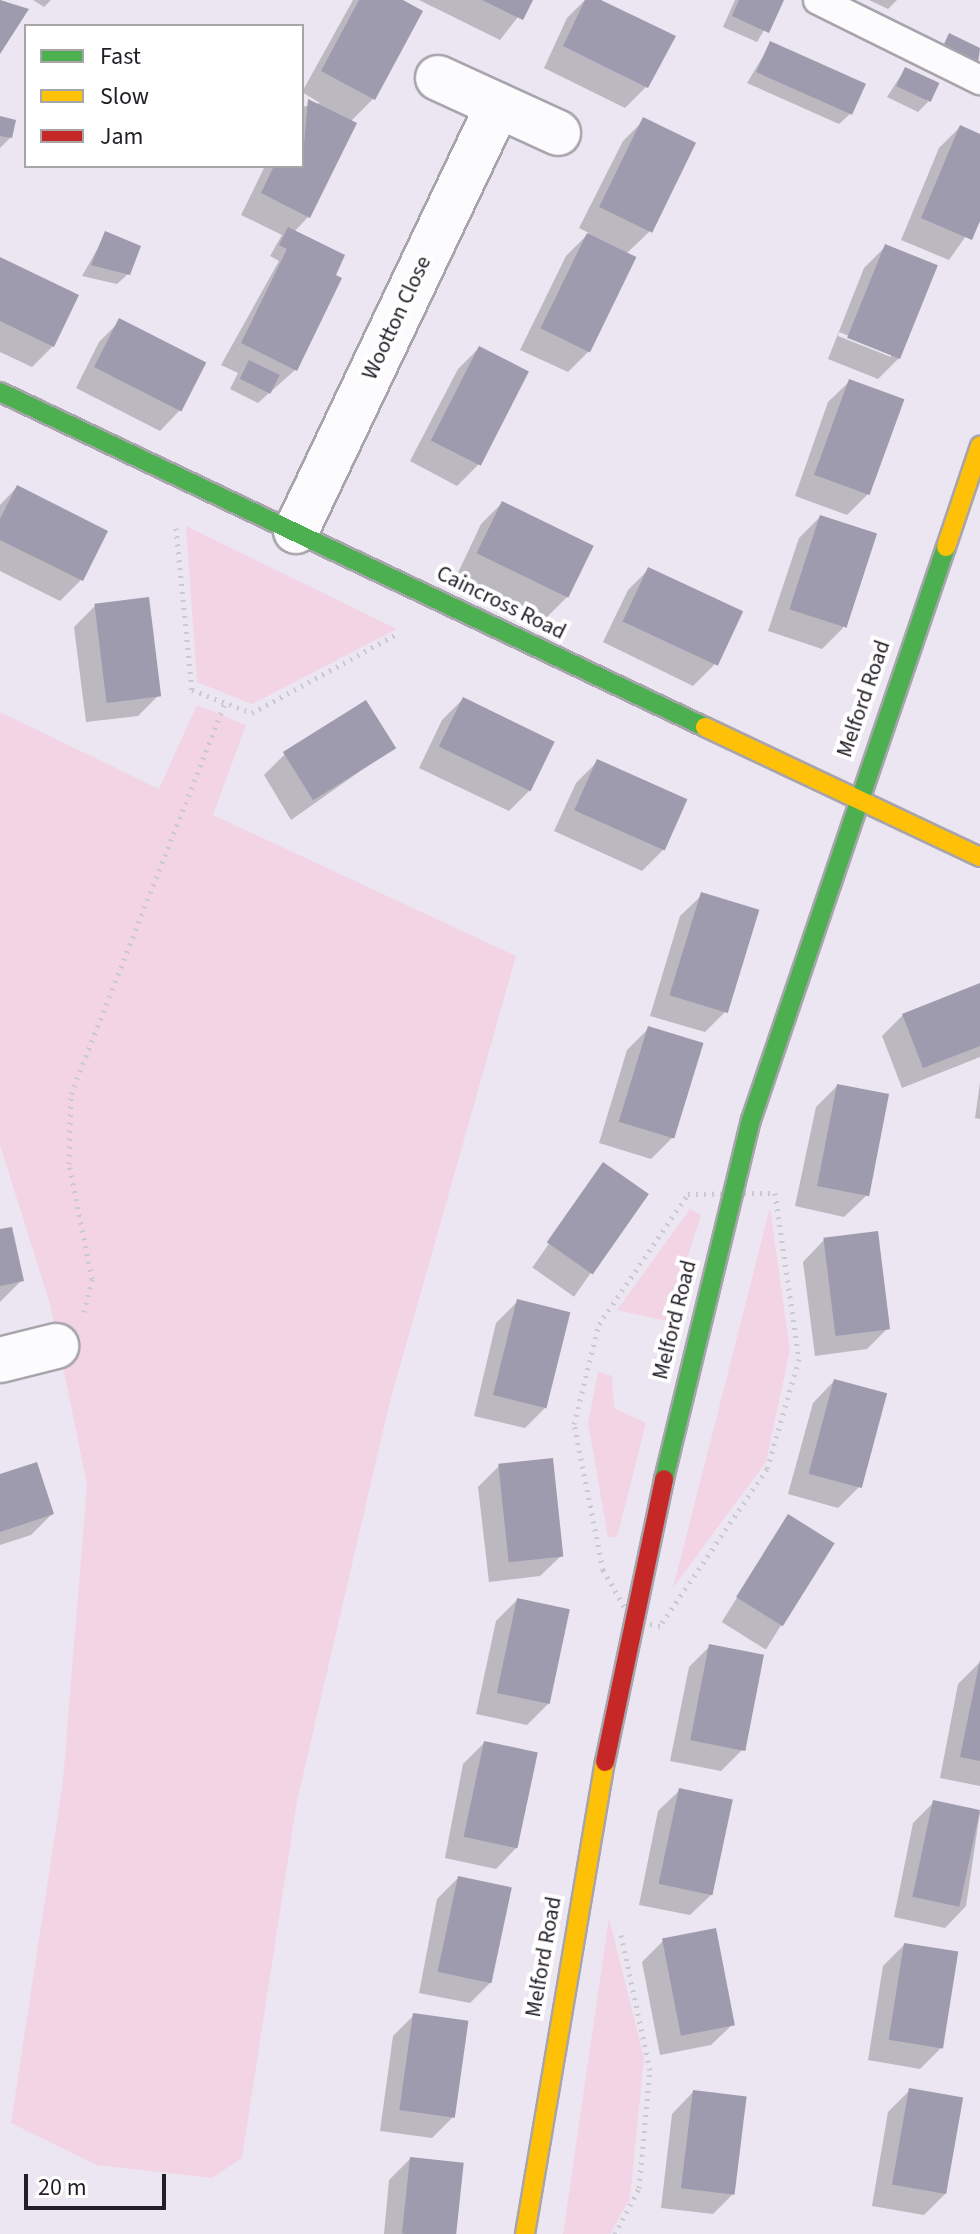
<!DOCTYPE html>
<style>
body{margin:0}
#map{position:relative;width:980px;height:2234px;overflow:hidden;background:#ebe6f1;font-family:"Source Sans 3",sans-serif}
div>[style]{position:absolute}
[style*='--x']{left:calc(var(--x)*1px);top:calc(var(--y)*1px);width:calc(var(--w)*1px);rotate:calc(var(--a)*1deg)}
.green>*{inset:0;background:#f3d4e4}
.shadow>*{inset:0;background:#0003;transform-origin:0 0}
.building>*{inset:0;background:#9d9bad;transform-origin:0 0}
.path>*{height:5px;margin-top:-2.5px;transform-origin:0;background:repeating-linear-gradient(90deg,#cac9cc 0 2px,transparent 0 8px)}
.roads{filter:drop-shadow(2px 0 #a7a4ac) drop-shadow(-2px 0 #a7a4ac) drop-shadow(0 2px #a7a4ac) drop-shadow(0 -2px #a7a4ac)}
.lane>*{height:28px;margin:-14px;padding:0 14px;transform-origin:14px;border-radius:14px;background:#fcfbfd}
.street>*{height:44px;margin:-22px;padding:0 22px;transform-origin:22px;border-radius:22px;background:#fcfbfd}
.fast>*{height:18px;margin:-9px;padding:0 9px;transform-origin:9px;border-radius:9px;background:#4caf50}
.slow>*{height:18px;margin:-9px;padding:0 9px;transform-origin:9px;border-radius:9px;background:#ffc107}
.jam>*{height:18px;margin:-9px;padding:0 9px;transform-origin:9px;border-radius:9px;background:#c62828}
span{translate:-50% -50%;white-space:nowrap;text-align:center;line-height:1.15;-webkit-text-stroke:8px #fff;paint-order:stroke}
.street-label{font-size:22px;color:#211e25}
.legend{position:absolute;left:24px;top:24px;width:280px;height:144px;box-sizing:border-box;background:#fff;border:2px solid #a6a5a8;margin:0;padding:10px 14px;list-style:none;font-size:24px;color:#211e25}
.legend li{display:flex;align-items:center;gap:16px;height:40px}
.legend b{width:40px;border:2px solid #a6a5a8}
.scale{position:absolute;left:24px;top:2174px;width:142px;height:36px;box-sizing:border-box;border:4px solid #211e25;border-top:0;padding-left:10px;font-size:24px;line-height:28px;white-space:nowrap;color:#211e25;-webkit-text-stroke:6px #fff;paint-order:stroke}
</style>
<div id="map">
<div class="green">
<div style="clip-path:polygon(186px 526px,397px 629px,252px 704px,197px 682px)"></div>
<div style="clip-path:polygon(197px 705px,246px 725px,213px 815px,516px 956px,389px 1405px,297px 1801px,242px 2158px,212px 2178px,96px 2165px,11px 2123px,63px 1781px,87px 1484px,50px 1304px,0 1145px,0 712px,159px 789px)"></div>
<div style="clip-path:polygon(770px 1208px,790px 1350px,766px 1462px,673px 1588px)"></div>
<div style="clip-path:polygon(690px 1209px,701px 1215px,667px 1321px,617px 1310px)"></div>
<div style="clip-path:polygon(598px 1372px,612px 1376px,614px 1408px,646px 1423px,617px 1537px,608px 1537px,588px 1423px)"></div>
<div style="clip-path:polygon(609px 1918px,644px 2058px,630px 2198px,610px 2234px,563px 2234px)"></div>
</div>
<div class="shadow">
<div style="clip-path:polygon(0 0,26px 10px,0 51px)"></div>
<div style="clip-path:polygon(33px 0,51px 0,44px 7px)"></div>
<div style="clip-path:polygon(353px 0,399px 0,420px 12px,373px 99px,350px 122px,308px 217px,294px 232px,295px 370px,258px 403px,230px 389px,238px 373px,221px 365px,279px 261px,270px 256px,282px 235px,241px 215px,265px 166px,302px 166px,302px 107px,320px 103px,302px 92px)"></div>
<div style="clip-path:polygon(419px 0,531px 0,500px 40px)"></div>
<div style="clip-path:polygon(585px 0,596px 0,646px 87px,625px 108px,544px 68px,567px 18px)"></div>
<div style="clip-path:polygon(735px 0,782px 0,757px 42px,723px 27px)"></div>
<div style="clip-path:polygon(869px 0,897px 0,888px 9px)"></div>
<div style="clip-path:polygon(771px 43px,850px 114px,839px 124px,747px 83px)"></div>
<div style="clip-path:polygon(905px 69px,928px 102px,918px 112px,887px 97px)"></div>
<div style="clip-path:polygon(0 118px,10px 138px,0 148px)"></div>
<div style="clip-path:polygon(644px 120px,649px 232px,626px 254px,589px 351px,568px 372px,520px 350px,566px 256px,589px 233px,579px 228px,623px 141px)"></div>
<div style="clip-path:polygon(960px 127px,980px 136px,980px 216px,949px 260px,901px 240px,939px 148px)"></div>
<div style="clip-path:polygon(106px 234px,128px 274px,117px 284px,82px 276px)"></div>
<div style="clip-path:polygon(evenodd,885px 247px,899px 358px,878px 379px,828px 359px,864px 268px,885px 247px,839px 332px,891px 353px,891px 357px,838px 336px,839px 332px)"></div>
<div style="clip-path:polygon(0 260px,53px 346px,32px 367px,0 352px)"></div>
<div style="clip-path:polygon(120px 321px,181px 409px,160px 431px,76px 388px,99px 342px)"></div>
<div style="clip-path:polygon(479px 348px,526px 373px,478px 465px,457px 486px,410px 461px,458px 369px)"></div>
<div style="clip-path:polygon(850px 381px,868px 494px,847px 515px,795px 496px,828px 402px)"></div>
<div style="clip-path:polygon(17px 487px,81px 580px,60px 601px,0 571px,0 505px)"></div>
<div style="clip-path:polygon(502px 503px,567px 597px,546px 618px,457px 575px,481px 524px)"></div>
<div style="clip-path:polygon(820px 517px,843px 628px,822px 649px,768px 631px,799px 538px)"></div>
<div style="clip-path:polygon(649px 569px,740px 613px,714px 665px,693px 686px,603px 642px,628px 590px)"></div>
<div style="clip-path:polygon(95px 606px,159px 695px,138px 716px,86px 722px,74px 627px)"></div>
<div style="clip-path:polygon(463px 699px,530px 790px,509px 811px,419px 768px,442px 720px)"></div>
<div style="clip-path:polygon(393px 748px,291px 820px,264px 775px,285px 754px)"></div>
<div style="clip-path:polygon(597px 762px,663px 850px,642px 871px,554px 831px,576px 783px)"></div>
<div style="clip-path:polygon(702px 895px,726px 1011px,705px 1032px,650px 1016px,680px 916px)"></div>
<div style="clip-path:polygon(980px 985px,980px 1057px,902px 1088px,882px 1036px,903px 1015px)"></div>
<div style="clip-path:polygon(648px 1029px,672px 1138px,651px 1159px,599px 1143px,627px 1050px)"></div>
<div style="clip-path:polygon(980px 1083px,980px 1119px,975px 1118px)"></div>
<div style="clip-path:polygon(837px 1086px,866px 1196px,844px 1217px,795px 1206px,816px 1107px)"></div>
<div style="left:604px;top:1165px;width:51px;height:125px;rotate:35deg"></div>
<div style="clip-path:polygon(0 1231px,22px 1280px,0 1302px)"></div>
<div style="clip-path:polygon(824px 1240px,888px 1328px,867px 1349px,815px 1356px,803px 1262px)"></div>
<div style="clip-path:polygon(517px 1302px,546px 1407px,525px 1428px,474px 1416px,496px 1323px)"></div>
<div style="clip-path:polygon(834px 1381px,859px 1487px,838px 1508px,788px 1494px,813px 1403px)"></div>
<div style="clip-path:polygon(499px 1466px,562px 1555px,540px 1576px,489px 1582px,478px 1487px)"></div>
<div style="clip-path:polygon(0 1476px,52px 1514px,31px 1535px,0 1545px)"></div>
<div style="left:788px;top:1516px;width:52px;height:125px;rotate:32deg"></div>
<div style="clip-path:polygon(517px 1600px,548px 1704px,527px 1725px,476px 1714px,496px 1621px)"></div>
<div style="clip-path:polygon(710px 1646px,742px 1750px,721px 1771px,670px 1761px,689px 1667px)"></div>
<div style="clip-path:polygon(979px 1663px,980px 1664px,980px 1786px,940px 1778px,958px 1684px)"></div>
<div style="clip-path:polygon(484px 1743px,517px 1847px,496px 1869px,445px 1858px,463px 1764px)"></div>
<div style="clip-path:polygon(680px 1790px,712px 1894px,690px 1915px,639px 1905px,658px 1811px)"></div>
<div style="clip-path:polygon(934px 1802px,980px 1812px,966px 1906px,945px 1928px,894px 1917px,913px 1823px)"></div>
<div style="clip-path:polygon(458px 1878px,491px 1982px,470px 2003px,419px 1993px,437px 1899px)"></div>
<div style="clip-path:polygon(663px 1941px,733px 2024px,711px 2045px,660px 2055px,642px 1962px)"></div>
<div style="clip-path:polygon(904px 1945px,941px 2048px,920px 2069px,868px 2060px,883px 1966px)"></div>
<div style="clip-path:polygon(414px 2015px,453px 2117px,432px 2138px,380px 2131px,393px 2036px)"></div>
<div style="clip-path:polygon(909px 2091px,945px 2194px,924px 2215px,872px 2206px,888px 2112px)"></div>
<div style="clip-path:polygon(693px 2092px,734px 2193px,713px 2214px,661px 2208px,672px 2114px)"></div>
<div style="clip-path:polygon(410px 2159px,455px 2234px,384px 2234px,389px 2180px)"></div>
</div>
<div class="building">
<div style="clip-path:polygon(0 0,29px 9px,0 54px)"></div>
<div style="clip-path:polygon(359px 0,403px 0,423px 11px,375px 100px,321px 71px)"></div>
<div style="clip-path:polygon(482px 0,533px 0,523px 20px)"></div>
<div style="clip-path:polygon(585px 0,601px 0,676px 36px,648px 88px,563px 46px)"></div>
<div style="clip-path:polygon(739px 0,784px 0,769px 33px,732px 16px)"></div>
<div style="clip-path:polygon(949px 33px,980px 48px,977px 71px,940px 53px)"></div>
<div style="left:770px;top:41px;width:105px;height:34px;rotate:24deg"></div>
<div style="left:905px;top:67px;width:38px;height:21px;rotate:25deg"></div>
<div style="clip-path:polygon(308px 99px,357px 123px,310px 218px,261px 193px,274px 166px,302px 166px)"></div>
<div style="clip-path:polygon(0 116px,16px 120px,12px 138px,0 136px)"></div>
<div style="left:643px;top:117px;width:59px;height:100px;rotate:26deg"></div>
<div style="clip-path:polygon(960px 125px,980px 134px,980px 221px,972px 240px,921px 218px)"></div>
<div style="clip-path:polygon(288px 227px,345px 255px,336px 275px,342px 278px,297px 371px,241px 343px,287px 249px,279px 245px)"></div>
<div style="clip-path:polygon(105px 231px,141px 246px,130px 275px,91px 265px)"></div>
<div style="left:587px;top:233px;width:55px;height:106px;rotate:26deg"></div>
<div style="left:885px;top:244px;width:57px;height:101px;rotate:22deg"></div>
<div style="clip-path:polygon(0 257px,79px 295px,54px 347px,0 321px)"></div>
<div style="left:119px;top:318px;width:98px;height:55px;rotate:27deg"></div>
<div style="left:479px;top:346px;width:56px;height:106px;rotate:27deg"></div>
<div style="left:249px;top:360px;width:34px;height:21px;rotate:26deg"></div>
<div style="left:849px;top:379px;width:59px;height:102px;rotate:20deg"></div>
<div style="clip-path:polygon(17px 485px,108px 531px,83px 581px,0 540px,0 519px)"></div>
<div style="left:502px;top:501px;width:102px;height:58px;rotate:26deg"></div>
<div style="left:820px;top:515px;width:60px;height:99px;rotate:18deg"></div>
<div style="left:648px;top:567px;width:105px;height:60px;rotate:25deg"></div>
<div style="left:149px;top:597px;width:100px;height:55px;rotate:83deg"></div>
<div style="left:463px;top:697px;width:102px;height:55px;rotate:26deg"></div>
<div style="left:366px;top:700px;width:57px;height:98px;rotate:58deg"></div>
<div style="left:597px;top:759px;width:99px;height:56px;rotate:24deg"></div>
<div style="left:701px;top:892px;width:61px;height:108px;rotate:17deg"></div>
<div style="clip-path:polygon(980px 983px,980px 1046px,923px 1068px,902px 1014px)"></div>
<div style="left:648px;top:1026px;width:58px;height:100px;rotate:17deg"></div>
<div style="left:837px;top:1084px;width:53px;height:104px;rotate:11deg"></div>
<div style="left:603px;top:1162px;width:56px;height:98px;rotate:35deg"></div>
<div style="clip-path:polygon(12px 1227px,24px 1281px,0 1286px,0 1229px)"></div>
<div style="left:878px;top:1231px;width:99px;height:55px;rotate:83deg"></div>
<div style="left:517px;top:1299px;width:55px;height:99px;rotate:14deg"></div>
<div style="left:834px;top:1379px;width:55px;height:98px;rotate:15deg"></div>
<div style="left:553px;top:1458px;width:99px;height:55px;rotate:84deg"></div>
<div style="clip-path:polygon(37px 1462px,54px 1514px,0 1532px,0 1474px)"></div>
<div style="left:788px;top:1514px;width:55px;height:98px;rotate:32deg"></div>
<div style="left:517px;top:1598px;width:54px;height:97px;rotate:12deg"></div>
<div style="left:709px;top:1644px;width:56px;height:98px;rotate:11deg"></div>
<div style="clip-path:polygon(980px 1660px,980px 1761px,960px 1757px)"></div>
<div style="left:484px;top:1741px;width:55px;height:98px;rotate:12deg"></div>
<div style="left:679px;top:1788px;width:55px;height:98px;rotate:12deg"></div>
<div style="left:933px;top:1800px;width:48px;height:99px;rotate:12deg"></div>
<div style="left:458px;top:1876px;width:55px;height:98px;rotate:12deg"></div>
<div style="left:716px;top:1928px;width:99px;height:55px;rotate:79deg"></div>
<div style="left:904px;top:1943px;width:55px;height:98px;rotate:9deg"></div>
<div style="left:413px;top:2013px;width:56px;height:98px;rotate:8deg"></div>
<div style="left:909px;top:2088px;width:55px;height:98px;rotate:10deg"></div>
<div style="left:693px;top:2090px;width:54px;height:99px;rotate:7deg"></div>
<div style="left:410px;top:2157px;width:54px;height:77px;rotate:6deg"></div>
</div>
<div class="path">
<div style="--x:176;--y:528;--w:163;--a:84.4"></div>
<div style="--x:192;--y:690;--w:64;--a:21"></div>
<div style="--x:252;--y:713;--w:167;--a:-28.6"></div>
<div style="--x:775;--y:1193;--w:168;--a:81.8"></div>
<div style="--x:799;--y:1359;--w:115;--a:106.2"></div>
<div style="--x:767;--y:1469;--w:190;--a:124.3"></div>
<div style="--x:660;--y:1626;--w:29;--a:-168"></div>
<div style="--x:632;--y:1620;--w:58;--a:-120.1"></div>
<div style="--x:603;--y:1570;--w:149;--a:-101.2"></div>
<div style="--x:574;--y:1424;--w:103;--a:-76"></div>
<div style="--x:599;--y:1324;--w:158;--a:-55.6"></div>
<div style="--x:688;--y:1194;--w:87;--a:-0.7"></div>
<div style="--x:84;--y:1312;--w:34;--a:-76"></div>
<div style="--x:92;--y:1279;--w:117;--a:-101.3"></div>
<div style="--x:69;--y:1164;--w:70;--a:-88.4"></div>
<div style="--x:71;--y:1094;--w:420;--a:-68.5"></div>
<div style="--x:615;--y:2234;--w:52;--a:-62.4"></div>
<div style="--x:639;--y:2188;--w:119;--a:-84.7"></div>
<div style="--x:650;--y:2070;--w:138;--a:-102.1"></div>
</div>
<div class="roads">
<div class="lane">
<div style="--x:818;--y:0;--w:181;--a:26.3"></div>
</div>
<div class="street">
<div style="--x:438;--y:78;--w:132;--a:24.6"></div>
<div style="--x:296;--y:531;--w:471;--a:-64.6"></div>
<div style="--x:0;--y:1360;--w:58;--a:-14"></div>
</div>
<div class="fast">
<div style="--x:0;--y:392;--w:781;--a:25.42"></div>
<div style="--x:664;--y:1479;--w:369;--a:-76.4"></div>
<div style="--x:751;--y:1120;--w:605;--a:-71.21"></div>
</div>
<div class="slow">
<div style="--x:946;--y:547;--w:107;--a:-71.4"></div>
<div style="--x:705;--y:727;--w:304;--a:25.3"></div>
<div style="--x:525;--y:2234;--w:479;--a:-80.4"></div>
</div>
<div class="jam">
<div style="--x:605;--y:1762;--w:289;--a:-78.2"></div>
</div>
</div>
<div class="street-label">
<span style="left:397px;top:318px;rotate:-65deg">Wootton Close</span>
<span style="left:501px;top:603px;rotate:26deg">Caincross Road</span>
<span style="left:864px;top:699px;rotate:-71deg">Melford Road</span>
<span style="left:675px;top:1320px;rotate:-76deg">Melford Road</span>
<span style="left:544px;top:1957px;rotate:-80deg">Melford Road</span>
</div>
<ul class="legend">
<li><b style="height:10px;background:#4caf50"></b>Fast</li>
<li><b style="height:10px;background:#ffc107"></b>Slow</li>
<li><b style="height:10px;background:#c62828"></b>Jam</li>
</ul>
<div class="scale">20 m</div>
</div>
